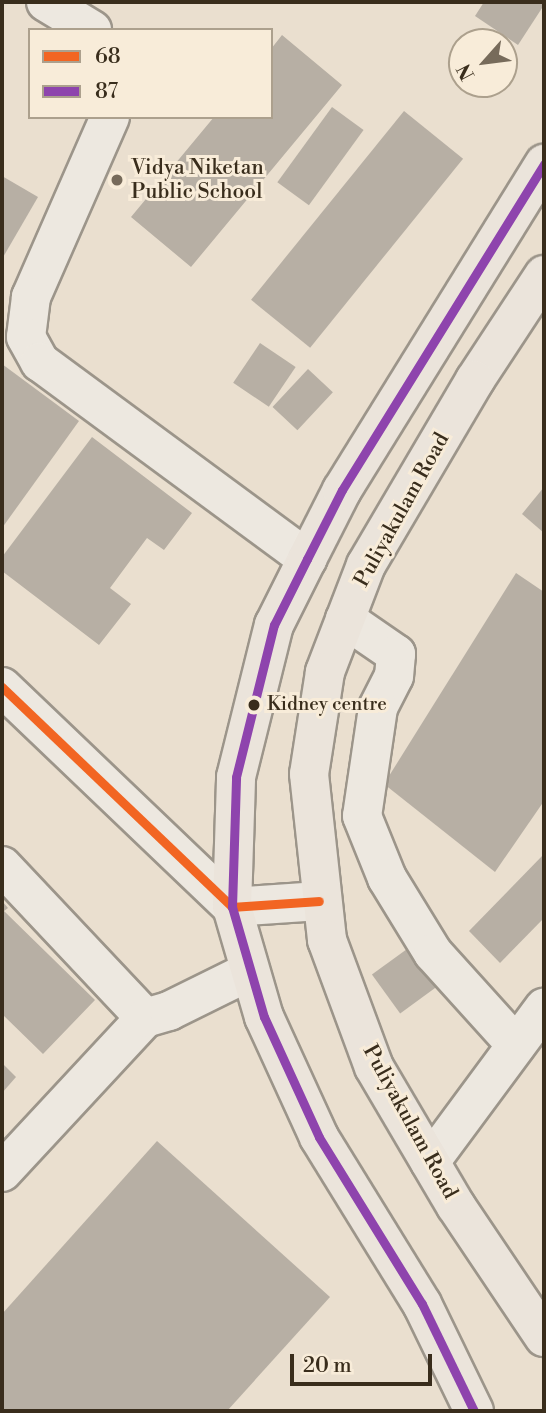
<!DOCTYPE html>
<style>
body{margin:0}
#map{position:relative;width:546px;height:1413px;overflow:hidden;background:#eadfcf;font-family:"Libre Bodoni",serif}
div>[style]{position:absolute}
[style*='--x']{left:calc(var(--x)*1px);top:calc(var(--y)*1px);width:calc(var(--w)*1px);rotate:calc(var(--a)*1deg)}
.building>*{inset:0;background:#b7afa4;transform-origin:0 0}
.roads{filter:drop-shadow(2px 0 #9c958a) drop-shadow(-2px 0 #9c958a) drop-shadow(0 2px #9c958a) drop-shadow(0 -2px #9c958a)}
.minor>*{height:38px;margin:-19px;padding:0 19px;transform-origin:19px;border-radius:19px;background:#ede8e0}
.major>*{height:38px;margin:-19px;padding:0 19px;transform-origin:19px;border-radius:19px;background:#ebe4db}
.bus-1>*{height:9px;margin:-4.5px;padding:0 4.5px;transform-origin:4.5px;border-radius:4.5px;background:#f26522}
.bus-2>*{height:9px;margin:-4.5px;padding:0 4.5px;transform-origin:4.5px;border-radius:4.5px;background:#8e44ad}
.dots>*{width:19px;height:19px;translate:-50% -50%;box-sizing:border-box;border:4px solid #f8ecd9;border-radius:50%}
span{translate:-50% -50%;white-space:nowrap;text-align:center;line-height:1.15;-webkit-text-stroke:6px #f8ecd9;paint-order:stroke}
.bus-label{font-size:19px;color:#392d1c}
.left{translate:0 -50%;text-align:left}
.poi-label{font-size:21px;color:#392d1c}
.street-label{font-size:21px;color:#392d1c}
.frame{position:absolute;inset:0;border:4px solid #392d1c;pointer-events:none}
.legend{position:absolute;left:28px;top:28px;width:245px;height:91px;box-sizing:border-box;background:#f8ecd9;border:2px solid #aca08d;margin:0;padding:9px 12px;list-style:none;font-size:21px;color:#392d1c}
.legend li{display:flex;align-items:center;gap:14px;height:35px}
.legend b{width:35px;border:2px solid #aca08d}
.north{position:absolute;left:448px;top:28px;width:70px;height:70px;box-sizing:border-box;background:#f8ecd9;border:2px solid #aca08d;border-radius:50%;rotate:242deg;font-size:19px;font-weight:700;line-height:28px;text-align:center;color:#392d1c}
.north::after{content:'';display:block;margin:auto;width:24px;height:32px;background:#776b5b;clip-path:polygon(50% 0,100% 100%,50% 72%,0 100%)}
.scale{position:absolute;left:290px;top:1354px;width:142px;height:32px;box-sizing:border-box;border:4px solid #392d1c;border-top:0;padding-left:9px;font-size:21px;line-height:24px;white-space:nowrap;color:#392d1c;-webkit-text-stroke:5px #f8ecd9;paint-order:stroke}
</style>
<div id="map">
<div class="building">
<div style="clip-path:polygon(484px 2px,544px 2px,544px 5px,518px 45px,475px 16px)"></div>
<div style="clip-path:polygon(282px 35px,342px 85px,191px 267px,131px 217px,214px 117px,271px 117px,271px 49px)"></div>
<div style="left:332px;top:107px;width:39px;height:93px;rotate:36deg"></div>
<div style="left:404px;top:111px;width:76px;height:243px;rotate:39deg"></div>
<div style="clip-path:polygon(2px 176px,38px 197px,2px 259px)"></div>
<div style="left:260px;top:343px;width:43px;height:48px;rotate:34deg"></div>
<div style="clip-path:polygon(2px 364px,79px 421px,2px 528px)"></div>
<div style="left:308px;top:369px;width:34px;height:52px;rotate:43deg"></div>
<div style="clip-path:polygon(92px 437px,192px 513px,164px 550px,147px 538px,110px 588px,131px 604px,99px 645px,2px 571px,2px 557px)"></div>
<div style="clip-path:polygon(544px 487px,544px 533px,522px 514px)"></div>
<div style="clip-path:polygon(516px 573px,544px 592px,544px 801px,495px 872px,384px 784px)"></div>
<div style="clip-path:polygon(544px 854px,544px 918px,500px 963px,469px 931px)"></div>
<div style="clip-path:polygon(2px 901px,8px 908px,4px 911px,95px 1000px,43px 1054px,2px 1014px)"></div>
<div style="left:414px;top:944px;width:48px;height:52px;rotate:54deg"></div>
<div style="clip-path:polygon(2px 1063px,16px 1077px,2px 1093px)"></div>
<div style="clip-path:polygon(157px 1141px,330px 1297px,227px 1411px,2px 1411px,2px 1314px)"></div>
</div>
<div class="roads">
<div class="minor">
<div style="--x:46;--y:2;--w:54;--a:31.3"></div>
<div style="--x:110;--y:117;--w:197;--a:113.7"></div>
<div style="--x:31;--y:297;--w:40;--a:97.1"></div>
<div style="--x:26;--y:337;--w:29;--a:61"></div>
<div style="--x:40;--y:362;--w:332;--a:36.4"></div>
<div style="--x:345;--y:619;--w:62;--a:34.5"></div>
<div style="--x:396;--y:654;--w:22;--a:95"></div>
<div style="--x:394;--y:676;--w:36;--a:117"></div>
<div style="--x:378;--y:708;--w:109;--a:98.4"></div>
<div style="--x:362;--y:816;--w:67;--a:68"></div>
<div style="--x:387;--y:878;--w:88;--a:58.5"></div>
<div style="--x:433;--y:953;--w:124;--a:47.9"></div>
<div style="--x:2;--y:687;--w:318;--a:43.7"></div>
<div style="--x:232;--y:907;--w:87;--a:-3.9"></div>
<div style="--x:2;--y:866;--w:209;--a:46.7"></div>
<div style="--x:430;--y:1162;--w:192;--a:-53.5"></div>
<div style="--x:2;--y:1172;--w:210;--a:-47.1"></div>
<div style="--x:145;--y:1018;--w:25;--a:-16"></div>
<div style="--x:169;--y:1011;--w:90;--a:-26.3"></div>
</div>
<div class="major">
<div style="--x:544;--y:275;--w:126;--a:123.3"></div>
<div style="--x:475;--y:380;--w:215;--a:120.5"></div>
<div style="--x:366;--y:565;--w:115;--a:111"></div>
<div style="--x:325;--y:672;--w:103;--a:98.9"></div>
<div style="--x:309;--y:774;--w:167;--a:83.8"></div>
<div style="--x:327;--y:940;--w:135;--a:69.7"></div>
<div style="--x:374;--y:1067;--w:161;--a:59.5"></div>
<div style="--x:456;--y:1206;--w:158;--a:56.1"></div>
<div style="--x:474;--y:1411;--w:119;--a:-115.9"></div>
<div style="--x:422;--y:1304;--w:196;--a:-121.7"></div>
<div style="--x:319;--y:1137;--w:132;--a:-114.6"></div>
<div style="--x:264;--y:1017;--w:115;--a:-106.2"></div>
<div style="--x:232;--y:907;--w:130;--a:-88.2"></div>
<div style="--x:236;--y:777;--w:157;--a:-76"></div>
<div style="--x:274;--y:625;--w:74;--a:-63.4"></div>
<div style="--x:307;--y:559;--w:77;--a:-63.1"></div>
<div style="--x:342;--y:490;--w:384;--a:-58.2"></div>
</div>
</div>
<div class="bus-1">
<div style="--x:2;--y:687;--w:318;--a:43.7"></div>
<div style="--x:232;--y:907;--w:87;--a:-3.9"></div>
</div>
<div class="bus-2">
<div style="--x:474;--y:1411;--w:119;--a:-115.9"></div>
<div style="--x:422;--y:1304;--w:196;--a:-121.7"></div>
<div style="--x:319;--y:1137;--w:132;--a:-114.6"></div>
<div style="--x:264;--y:1017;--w:115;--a:-106.2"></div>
<div style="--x:232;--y:907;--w:130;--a:-88.2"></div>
<div style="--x:236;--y:777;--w:157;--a:-76"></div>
<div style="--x:274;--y:625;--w:74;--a:-63.4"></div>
<div style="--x:307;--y:559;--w:77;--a:-63.1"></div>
<div style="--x:342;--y:490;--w:384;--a:-58.2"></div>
</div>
<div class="dots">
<div style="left:117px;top:180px;background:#776b5b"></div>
<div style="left:254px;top:705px;background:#392d1c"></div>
</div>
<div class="bus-label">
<span class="left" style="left:267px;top:705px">Kidney centre</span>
</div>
<div class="poi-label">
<span class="left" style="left:131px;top:180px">Vidya Niketan<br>Public School</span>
</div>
<div class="street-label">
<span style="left:402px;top:510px;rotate:-61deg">Puliyakulam Road</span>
<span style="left:410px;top:1122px;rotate:61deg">Puliyakulam Road</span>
</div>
<div class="frame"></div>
<ul class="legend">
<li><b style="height:9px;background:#f26522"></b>68</li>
<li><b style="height:9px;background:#8e44ad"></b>87</li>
</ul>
<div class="north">N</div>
<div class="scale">20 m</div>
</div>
